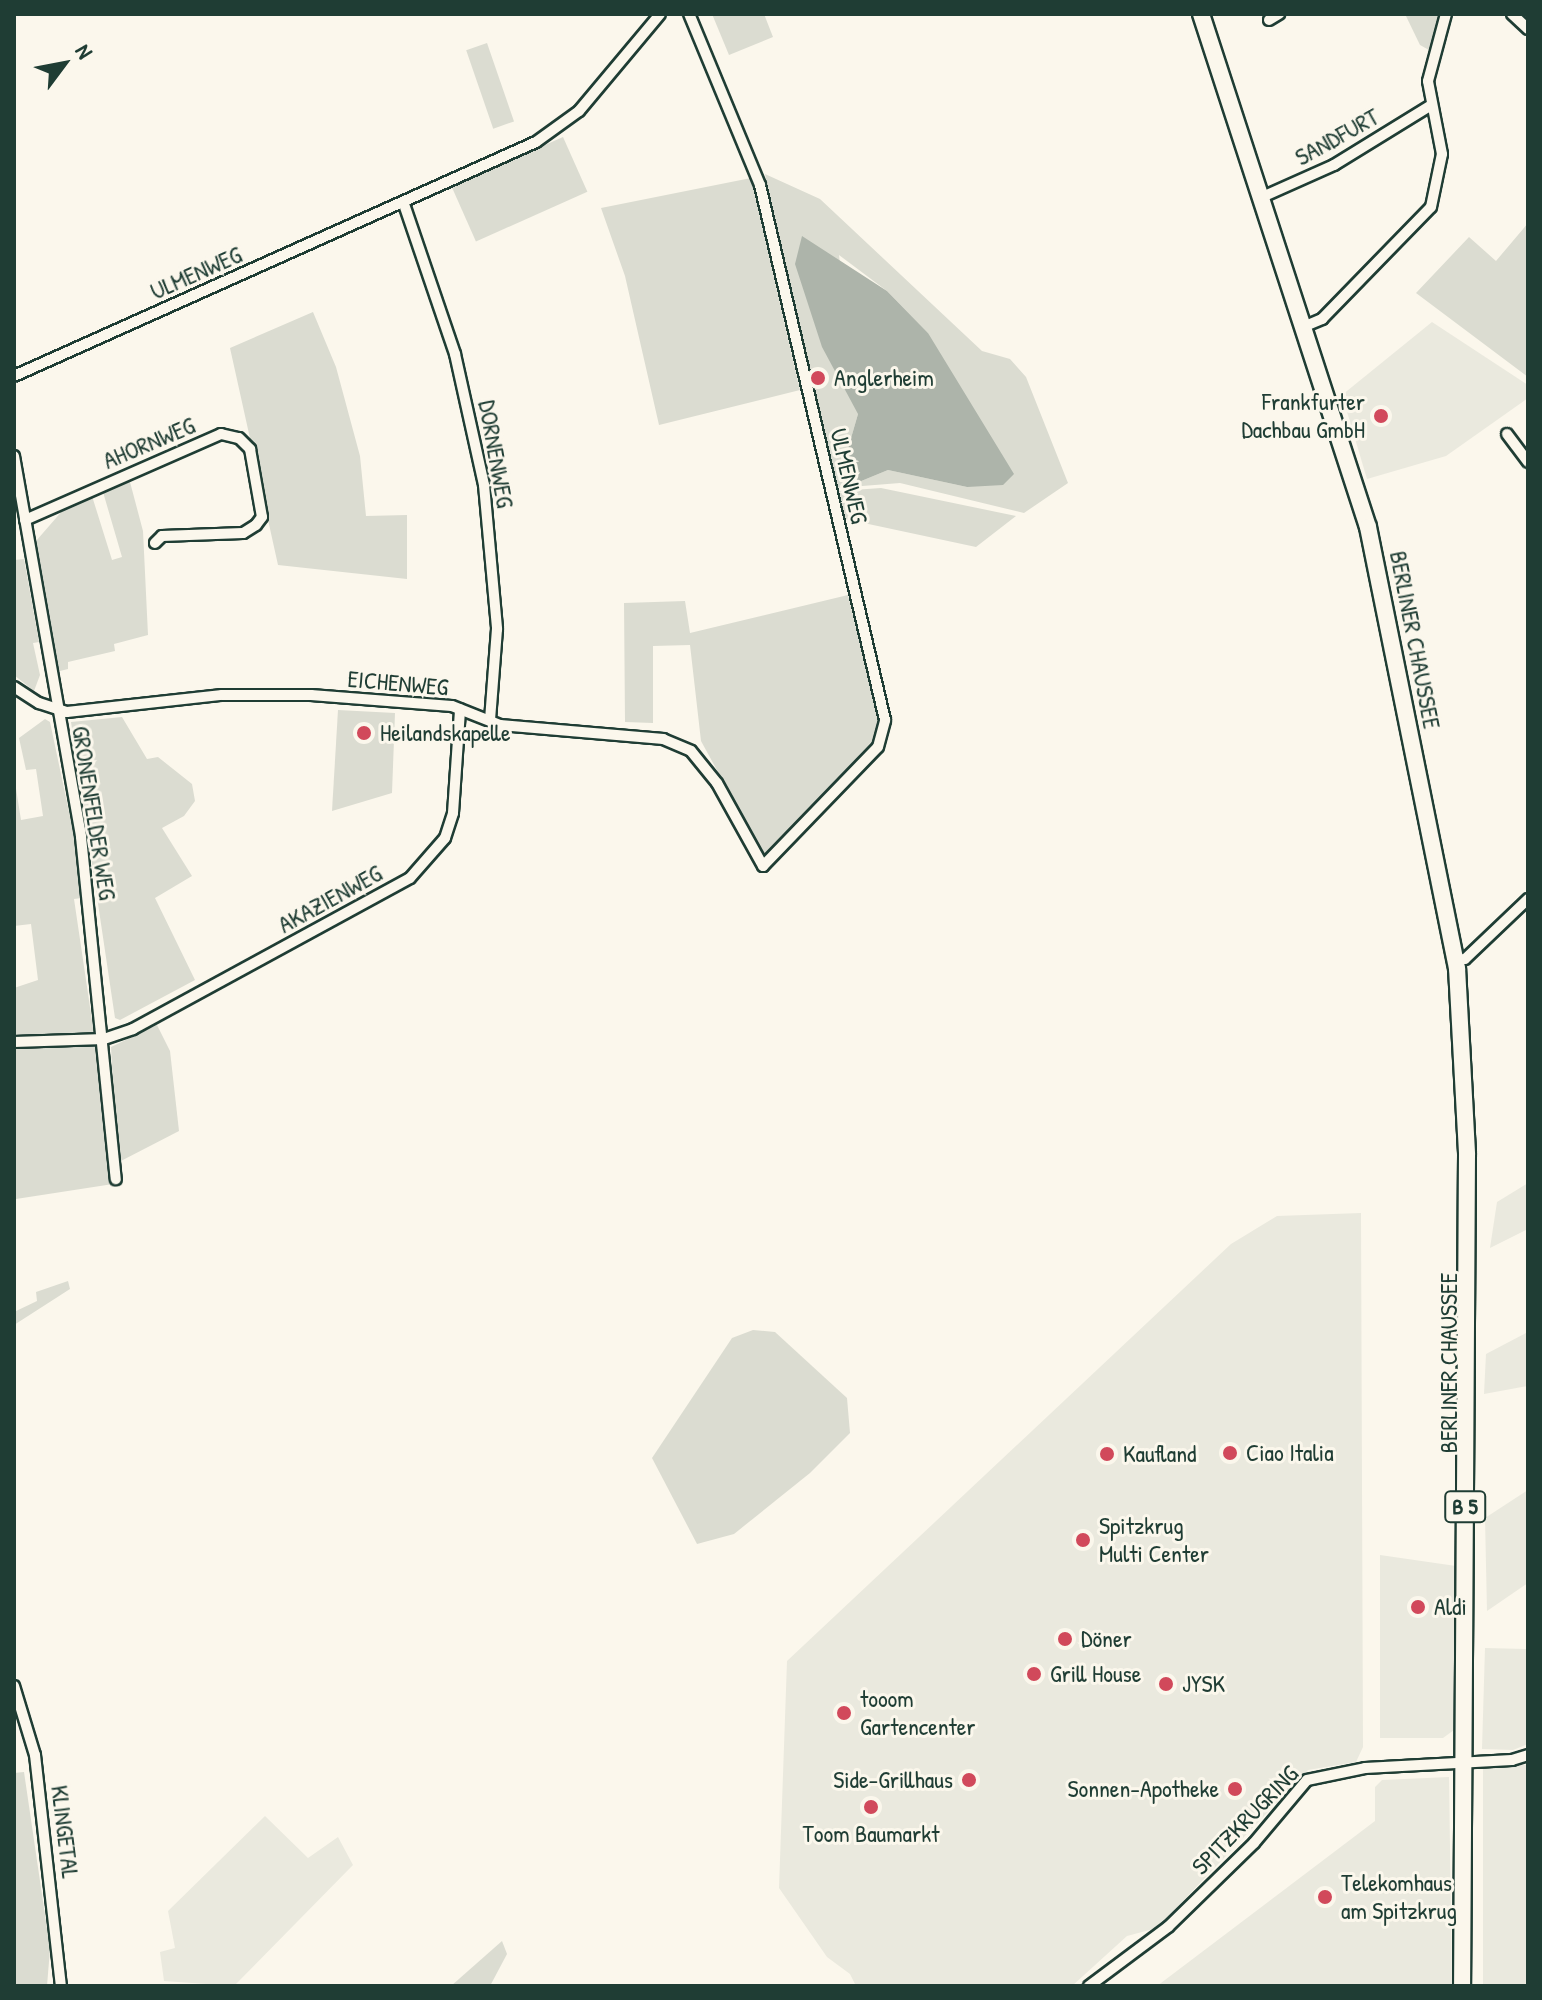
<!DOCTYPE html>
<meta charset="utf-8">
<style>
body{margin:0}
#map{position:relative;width:1542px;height:2000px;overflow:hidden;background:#fbf7ec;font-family:"Patrick Hand",sans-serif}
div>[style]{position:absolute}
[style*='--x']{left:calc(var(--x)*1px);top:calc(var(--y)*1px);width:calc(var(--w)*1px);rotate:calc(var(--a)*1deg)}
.built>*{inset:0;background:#eae9de;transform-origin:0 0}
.green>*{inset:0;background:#dbdcd1;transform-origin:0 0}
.water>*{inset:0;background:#adb4aa}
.roads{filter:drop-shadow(2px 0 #1f3d34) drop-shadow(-2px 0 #1f3d34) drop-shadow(0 2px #1f3d34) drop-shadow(0 -2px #1f3d34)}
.minor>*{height:10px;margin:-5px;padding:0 5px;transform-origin:5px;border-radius:5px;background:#fbf7ec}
.primary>*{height:16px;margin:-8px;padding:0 8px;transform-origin:8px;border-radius:8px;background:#fbf7ec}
.dots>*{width:22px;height:22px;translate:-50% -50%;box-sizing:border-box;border:4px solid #fbf7ec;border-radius:50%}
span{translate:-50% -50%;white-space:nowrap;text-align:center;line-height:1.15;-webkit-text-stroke:6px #fbf7ec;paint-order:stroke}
.shield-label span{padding:2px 6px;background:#fbf7ec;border:2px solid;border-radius:6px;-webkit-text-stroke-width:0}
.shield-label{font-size:22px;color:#1f3d34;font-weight:700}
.street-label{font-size:24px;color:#1f3d34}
.poi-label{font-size:24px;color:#1f3d34}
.left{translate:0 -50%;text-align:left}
.right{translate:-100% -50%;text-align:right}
.frame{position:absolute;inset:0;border:16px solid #1f3d34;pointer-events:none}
.north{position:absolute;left:24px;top:24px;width:80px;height:80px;-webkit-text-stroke:6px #fbf7ec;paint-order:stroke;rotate:58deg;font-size:22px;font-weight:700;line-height:32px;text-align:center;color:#1f3d34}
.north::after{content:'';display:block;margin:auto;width:28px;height:36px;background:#1f3d34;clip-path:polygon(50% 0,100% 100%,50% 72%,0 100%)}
</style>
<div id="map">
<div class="built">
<div style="clip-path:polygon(1432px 322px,1528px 385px,1528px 398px,1446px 456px,1367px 479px,1342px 395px)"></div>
<div style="clip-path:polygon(1528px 1183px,1528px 1229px,1490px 1248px,1497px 1202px)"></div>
<div style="clip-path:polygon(1361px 1213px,1363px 1747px,1356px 1762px,1308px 1770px,1157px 1928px,1127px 1936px,1072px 1986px,856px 1986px,850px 1974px,827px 1957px,779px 1888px,787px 1661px,1231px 1244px,1277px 1216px)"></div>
<div style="clip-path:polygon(1528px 1332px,1528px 1386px,1484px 1394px,1486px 1354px)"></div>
<div style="clip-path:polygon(1528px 1490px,1528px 1583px,1487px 1611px,1485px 1518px)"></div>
<div style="clip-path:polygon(1380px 1555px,1456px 1566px,1454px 1730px,1443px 1738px,1380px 1738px)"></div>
<div style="clip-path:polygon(1485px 1648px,1528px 1649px,1528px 1744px,1513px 1750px,1482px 1749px)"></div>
<div style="left:1528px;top:1765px;width:219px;height:45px;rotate:90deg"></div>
<div style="clip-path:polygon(1449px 1777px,1452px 1986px,1157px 1986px,1375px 1821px,1375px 1787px,1382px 1780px)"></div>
<div style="clip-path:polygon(265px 1816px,308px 1858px,338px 1837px,353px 1865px,234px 1986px,164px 1981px,160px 1952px,175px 1948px,168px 1911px)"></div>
</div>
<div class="green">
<div style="clip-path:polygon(712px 14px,764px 14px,773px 37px,729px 55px)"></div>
<div style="clip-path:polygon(1405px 14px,1440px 14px,1429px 50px,1420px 45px)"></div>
<div style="left:487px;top:43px;width:83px;height:22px;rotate:71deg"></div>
<div style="left:563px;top:137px;width:60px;height:122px;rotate:66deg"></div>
<div style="clip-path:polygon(evenodd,765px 174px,820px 199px,982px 351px,1010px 359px,1026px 377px,1068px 483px,1024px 513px,900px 483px,837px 488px,765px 174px,839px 255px,887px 291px,928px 333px,967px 487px,888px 470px,854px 484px,847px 452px,858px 414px,839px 255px)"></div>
<div style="clip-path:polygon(751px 178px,800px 390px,659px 425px,625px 276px,601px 208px)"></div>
<div style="clip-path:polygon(1528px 223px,1528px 377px,1416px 293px,1469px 237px,1496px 261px)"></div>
<div style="clip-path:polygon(313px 312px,336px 367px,360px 456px,366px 516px,407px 515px,407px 579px,278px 565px,230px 348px)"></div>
<div style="clip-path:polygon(130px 482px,143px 531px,148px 635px,114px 644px,115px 651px,68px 662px,68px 669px,56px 672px,36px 541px,63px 510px,92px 496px,112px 560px,122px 557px,103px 492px)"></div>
<div style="clip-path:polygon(881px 488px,1016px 516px,976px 547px,845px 519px,839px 491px)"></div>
<div style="clip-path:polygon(24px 559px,39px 642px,33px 643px,40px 675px,34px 691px,14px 675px,14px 560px)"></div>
<div style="clip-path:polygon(848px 595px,879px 723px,877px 736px,764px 856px,701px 741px,690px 645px,653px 646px,653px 723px,625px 722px,624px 603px,685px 601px,690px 633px)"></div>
<div style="clip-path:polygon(338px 710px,395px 713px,392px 793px,332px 811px)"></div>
<div style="clip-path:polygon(122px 717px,147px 759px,158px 757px,192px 784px,195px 801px,184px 816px,162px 828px,192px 876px,155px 898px,195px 980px,120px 1020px,115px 1018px,71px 722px)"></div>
<div style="clip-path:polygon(45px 719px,50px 722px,73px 831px,82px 898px,74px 899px,94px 1034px,16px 1038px,14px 988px,38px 980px,31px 924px,14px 926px,14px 776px,21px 820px,43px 816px,36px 769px,26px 770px,19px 738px)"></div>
<div style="clip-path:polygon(157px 1025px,170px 1051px,179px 1131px,117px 1163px,111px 1047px)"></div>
<div style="clip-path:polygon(98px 1044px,113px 1184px,16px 1199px,14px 1047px)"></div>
<div style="clip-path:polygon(68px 1281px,70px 1289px,14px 1325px,14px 1312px,37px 1301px,36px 1292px)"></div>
<div style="clip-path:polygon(753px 1330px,775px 1332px,847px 1398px,850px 1433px,810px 1473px,734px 1534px,697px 1544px,652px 1458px,732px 1338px)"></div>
<div style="clip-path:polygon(24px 1772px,50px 1949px,47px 1986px,14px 1986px,14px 1773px)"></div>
<div style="clip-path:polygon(502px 1941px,507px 1954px,490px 1986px,451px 1986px)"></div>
</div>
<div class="water">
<div style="clip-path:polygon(802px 236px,887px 291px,928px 333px,1014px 474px,1003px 485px,967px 487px,888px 470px,854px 484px,847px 452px,858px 414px,822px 347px,795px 264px)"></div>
</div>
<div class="roads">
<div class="minor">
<div style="--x:1512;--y:14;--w:22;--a:43"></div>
<div style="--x:1269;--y:20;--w:12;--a:-31"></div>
<div style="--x:1260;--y:198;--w:81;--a:-24"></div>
<div style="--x:1334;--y:165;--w:113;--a:-31.6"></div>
<div style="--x:404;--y:204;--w:158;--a:71.2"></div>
<div style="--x:455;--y:354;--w:134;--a:77.5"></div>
<div style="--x:484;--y:485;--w:145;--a:84.8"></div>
<div style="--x:497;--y:629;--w:92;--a:94.4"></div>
<div style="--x:1303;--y:327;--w:21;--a:-23"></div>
<div style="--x:1322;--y:319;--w:156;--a:-45.8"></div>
<div style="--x:1431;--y:207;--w:54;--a:-78.3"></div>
<div style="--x:1442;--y:154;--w:74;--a:-100.9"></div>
<div style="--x:1428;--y:81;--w:69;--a:-75"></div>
<div style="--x:14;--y:376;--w:572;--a:-24.15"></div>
<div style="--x:536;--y:142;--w:53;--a:-35.8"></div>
<div style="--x:579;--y:111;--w:126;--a:-50.1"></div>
<div style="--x:1507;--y:434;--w:35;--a:53"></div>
<div style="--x:14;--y:456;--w:387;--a:80"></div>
<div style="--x:81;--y:837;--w:344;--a:84.2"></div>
<div style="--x:25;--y:520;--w:214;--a:-23.7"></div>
<div style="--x:221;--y:434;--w:18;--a:13"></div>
<div style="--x:239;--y:438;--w:16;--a:45"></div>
<div style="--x:250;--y:449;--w:69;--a:80"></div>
<div style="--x:262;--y:517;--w:10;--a:127"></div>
<div style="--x:256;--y:525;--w:15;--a:148"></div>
<div style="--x:243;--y:533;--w:81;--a:177.9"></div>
<div style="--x:162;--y:536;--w:10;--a:135"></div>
<div style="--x:14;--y:687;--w:30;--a:33"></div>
<div style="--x:39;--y:703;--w:29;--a:18"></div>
<div style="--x:67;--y:712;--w:156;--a:-6.3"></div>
<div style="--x:222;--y:695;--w:89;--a:0"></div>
<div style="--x:311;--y:695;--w:141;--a:4.5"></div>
<div style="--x:452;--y:706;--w:52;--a:21.6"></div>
<div style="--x:500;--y:725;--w:164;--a:4.9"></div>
<div style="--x:663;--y:739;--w:30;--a:23"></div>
<div style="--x:691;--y:751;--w:41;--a:50.9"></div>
<div style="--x:717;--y:783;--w:95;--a:61"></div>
<div style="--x:763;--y:866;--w:165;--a:-46"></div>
<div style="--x:878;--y:747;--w:28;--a:-75"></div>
<div style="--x:885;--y:720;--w:549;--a:-103.15"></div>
<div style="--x:760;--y:185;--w:185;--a:-112.5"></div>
<div style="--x:1456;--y:961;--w:9;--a:-13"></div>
<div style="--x:1465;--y:959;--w:87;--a:-43.6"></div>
<div style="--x:14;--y:1042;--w:90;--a:-1.9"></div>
<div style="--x:104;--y:1039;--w:31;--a:-19"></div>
<div style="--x:133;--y:1029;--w:315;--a:-28.6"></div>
<div style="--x:410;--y:878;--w:53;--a:-48.8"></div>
<div style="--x:445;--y:838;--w:26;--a:-72"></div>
<div style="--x:453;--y:813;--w:104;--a:-86.1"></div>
<div style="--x:14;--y:1686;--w:72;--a:73.1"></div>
<div style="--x:35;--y:1755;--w:232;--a:83.6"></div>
<div style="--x:1089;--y:1986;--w:99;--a:-36.8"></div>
<div style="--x:1168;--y:1927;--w:120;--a:-44.3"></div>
<div style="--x:1254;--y:1843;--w:82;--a:-49.9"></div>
<div style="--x:1307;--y:1780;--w:59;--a:-11.7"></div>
<div style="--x:1365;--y:1768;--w:147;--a:-3.1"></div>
<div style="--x:1512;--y:1760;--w:17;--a:-17"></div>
</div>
<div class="primary">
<div style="--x:1201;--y:14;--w:539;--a:71.97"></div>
<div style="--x:1368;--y:527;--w:450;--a:78.6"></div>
<div style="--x:1457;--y:968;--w:187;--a:86.9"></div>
<div style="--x:1467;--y:1155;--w:831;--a:90.34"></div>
</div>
</div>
<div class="dots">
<div style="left:818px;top:378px;background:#d1495b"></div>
<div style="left:1381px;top:416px;background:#d1495b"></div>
<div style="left:364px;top:733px;background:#d1495b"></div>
<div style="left:1230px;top:1453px;background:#d1495b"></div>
<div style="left:1107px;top:1454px;background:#d1495b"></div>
<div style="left:1083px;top:1540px;background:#d1495b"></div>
<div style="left:1418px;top:1607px;background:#d1495b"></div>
<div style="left:1065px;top:1639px;background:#d1495b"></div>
<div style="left:1034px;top:1674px;background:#d1495b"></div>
<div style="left:1166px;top:1684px;background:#d1495b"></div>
<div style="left:844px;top:1713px;background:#d1495b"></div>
<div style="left:969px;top:1780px;background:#d1495b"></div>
<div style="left:1235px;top:1789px;background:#d1495b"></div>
<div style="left:871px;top:1807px;background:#d1495b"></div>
<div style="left:1325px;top:1897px;background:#d1495b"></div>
</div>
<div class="shield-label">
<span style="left:1465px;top:1507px">B 5</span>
</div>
<div class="street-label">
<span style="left:1337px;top:137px;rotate:-29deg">SANDFURT</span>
<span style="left:196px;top:273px;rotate:-24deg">ULMENWEG</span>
<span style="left:149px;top:443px;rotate:-23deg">AHORNWEG</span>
<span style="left:496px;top:454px;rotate:80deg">DORNENWEG</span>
<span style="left:849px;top:476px;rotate:77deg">ULMENWEG</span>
<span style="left:1415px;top:640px;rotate:79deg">BERLINER CHAUSSEE</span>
<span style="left:398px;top:683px;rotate:5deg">EICHENWEG</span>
<span style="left:94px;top:813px;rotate:81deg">GRONENFELDER WEG</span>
<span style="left:330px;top:899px;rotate:-29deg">AKAZIENWEG</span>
<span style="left:1449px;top:1363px;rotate:-90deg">BERLINER CHAUSSEE</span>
<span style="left:1245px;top:1820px;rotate:-46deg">SPITZKRUGRING</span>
<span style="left:65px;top:1832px;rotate:83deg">KLINGETAL</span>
</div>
<div class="poi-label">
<span class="left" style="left:834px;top:378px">Anglerheim</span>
<span class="right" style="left:1365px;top:416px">Frankfurter<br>Dachbau GmbH</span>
<span class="left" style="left:380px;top:733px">Heilandskapelle</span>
<span class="left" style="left:1246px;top:1453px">Ciao Italia</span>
<span class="left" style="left:1123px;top:1454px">Kaufland</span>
<span class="left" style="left:1099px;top:1540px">Spitzkrug<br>Multi Center</span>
<span class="left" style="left:1434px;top:1607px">Aldi</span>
<span class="left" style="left:1081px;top:1639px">Döner</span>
<span class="left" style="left:1050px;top:1674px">Grill House</span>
<span class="left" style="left:1182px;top:1684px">JYSK</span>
<span class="left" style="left:860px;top:1713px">tooom<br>Gartencenter</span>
<span class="right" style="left:953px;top:1780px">Side-Grillhaus</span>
<span class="right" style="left:1219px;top:1789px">Sonnen-Apotheke</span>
<span style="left:871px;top:1834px">Toom Baumarkt</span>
<span class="left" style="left:1341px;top:1897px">Telekomhaus<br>am Spitzkrug</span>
</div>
<div class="frame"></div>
<div class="north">N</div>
</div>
